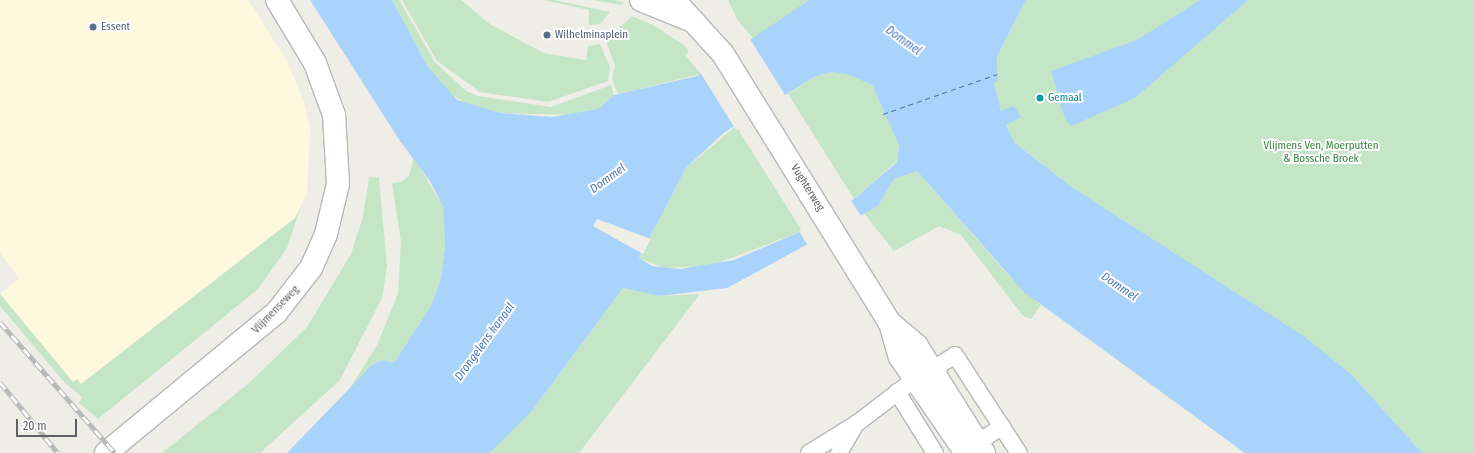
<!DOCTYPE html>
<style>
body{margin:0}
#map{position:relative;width:1474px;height:453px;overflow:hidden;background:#efeee6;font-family:"Fira Sans Condensed",sans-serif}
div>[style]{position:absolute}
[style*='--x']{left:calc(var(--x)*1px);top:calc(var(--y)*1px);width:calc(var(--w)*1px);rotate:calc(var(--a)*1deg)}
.commercial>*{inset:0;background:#fdf8de}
.green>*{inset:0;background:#c4e6c6}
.water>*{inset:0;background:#aad3fc}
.pier>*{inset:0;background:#efeee6;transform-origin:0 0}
.ferry>*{height:1px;margin-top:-0.5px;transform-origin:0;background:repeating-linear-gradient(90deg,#4978b7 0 5px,transparent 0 9px)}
.roads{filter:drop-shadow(1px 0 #b6b8bc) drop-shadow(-1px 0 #b6b8bc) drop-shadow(0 1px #b6b8bc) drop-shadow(0 -1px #b6b8bc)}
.street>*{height:16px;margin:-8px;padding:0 8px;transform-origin:8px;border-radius:8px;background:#fff}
.secondary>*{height:22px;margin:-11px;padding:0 11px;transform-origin:11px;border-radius:11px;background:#fff}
.rail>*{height:4.5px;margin-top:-2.25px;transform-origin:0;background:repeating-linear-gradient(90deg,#fff 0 9px,#b6b7b7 0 18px);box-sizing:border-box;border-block:1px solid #b6b7b7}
.dots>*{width:11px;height:11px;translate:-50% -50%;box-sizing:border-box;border:2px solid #fff;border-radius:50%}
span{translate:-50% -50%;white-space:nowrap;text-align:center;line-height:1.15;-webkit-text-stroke:4px #fff;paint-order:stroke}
.service-label{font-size:11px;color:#4e5e75}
.left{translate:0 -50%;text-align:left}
.culture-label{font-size:11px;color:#0d838f}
.park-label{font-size:11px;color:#388340}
.street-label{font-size:11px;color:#5e6166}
.water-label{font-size:12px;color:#4978b7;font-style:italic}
.scale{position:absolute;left:16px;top:419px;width:61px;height:18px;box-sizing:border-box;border:2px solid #5e6166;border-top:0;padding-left:5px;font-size:12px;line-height:14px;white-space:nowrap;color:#5e6166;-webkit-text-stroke:3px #fff;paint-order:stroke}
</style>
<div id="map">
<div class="commercial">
<div style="clip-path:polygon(0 0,248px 0,287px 61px,305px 105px,310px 130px,307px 193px,295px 218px,81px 384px,73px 382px,0 294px,19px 278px,0 253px)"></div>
</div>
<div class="green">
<div style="clip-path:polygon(392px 0,399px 0,435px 62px,466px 91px,478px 96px,551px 107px,611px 85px,614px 95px,598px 109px,572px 115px,500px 113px,472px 107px,446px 91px,428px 67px)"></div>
<div style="clip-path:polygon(402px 0,461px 0,491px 25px,544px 53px,586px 60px,588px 46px,600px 44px,610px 67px,608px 81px,548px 102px,480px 92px,437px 61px)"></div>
<div style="clip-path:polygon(544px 0,554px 0,610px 12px,600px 24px,589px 25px,589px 10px)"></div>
<div style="clip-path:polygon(593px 0,616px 0,624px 3px,621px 5px)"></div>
<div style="clip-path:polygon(728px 0,809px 0,754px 39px,738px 21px)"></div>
<div style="clip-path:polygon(1026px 0,1474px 0,1474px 453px,1422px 453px,1353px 376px,1073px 188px,1015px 143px,1006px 125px,1011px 122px,1001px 112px,994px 83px,998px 80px,997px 56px)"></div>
<div style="clip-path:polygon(632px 16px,653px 25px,684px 45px,689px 52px,685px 55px,701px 74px,618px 94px,612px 79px,615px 65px,606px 41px)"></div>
<div style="clip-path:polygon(832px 72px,847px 73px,872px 85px,899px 145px,897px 161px,854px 199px,788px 94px,816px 76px)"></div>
<div style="clip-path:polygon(736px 126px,802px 231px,710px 266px,664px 268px,639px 258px,686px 168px)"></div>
<div style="clip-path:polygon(414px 157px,443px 207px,445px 246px,441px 278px,431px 306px,394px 363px,382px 360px,372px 365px,347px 393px,377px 345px,398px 294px,401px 242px,392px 183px,401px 182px,409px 176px)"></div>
<div style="clip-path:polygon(917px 171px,1008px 275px,1041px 305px,1031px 319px,1023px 316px,961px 235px,939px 226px,894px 251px,874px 226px,864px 213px,878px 206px,894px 179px)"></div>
<div style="clip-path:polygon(369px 177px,379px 178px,387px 266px,382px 298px,340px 380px,260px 453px,162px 453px,248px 384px,307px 327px,351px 254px,363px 217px)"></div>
<div style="clip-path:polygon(300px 209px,287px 248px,258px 289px,98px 419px,79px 403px,82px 397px,65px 383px,0 306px,0 294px,73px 382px,77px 379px,81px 384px,295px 218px)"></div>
<div style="clip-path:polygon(623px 288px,659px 296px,700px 294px,579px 453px,490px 453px,531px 412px)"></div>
</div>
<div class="water">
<div style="clip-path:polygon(evenodd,310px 0,392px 0,428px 67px,457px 100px,500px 113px,552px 117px,598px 109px,614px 95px,697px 76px,809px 0,1026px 0,997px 56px,998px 80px,994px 83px,1001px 111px,1014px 106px,1021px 117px,1006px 125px,1015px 143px,1073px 188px,1305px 337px,1353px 376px,1422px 453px,1245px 453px,1024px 292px,917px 171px,894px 179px,878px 206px,727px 288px,659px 296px,623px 288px,531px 412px,490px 453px,287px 453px,372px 365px,382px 360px,394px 363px,431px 306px,441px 278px,445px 246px,443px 207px,430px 181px,400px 141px,310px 0,832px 72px,847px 74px,872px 85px,899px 145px,897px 162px,854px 199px,802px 231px,734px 260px,680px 269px,652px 266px,639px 258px,686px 168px,702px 153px,725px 132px,816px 76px,832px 72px)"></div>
<div style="clip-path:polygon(1200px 0,1248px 0,1135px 98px,1071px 126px,1065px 119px,1051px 71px,1137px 40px)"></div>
</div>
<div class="pier">
<div style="left:750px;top:39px;width:70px;height:60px;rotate:58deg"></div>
<div style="clip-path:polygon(850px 199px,861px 216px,808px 246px,799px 231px)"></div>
<div style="clip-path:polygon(597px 219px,651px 239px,643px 254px,593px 226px)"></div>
</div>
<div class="ferry">
<div style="--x:883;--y:114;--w:121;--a:-19.3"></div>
</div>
<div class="roads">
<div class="street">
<div style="--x:933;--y:369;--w:26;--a:-32"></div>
<div style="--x:955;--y:355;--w:117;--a:56.9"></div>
<div style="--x:897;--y:392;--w:72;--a:58.1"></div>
<div style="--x:969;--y:447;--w:39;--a:-31"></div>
<div style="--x:809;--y:453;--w:55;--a:-31.7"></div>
<div style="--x:856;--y:424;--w:74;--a:-37.3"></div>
<div style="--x:839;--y:453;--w:34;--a:-60"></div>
</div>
<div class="secondary">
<div style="--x:641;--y:0;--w:53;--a:22.2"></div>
<div style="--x:674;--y:0;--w:73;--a:47.8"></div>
<div style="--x:723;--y:54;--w:317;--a:58.2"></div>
<div style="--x:890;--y:323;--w:35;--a:74"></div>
<div style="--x:900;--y:357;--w:116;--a:55.5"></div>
<div style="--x:890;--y:323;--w:35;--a:40"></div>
<div style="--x:917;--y:346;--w:126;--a:57.9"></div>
<div style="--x:106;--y:453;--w:220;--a:-39.5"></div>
<div style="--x:276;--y:313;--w:57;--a:-52.1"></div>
<div style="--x:311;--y:268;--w:37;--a:-66"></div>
<div style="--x:326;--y:234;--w:51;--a:-76.5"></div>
<div style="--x:338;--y:184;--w:69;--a:-93.3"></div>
<div style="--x:334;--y:115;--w:55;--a:-110.1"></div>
<div style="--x:315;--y:63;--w:74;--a:-121.1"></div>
</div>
</div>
<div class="rail">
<div style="--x:0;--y:322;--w:174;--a:48.7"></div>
<div style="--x:0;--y:382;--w:92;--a:50.8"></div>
</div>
<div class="dots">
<div style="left:93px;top:27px;background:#5c6f8a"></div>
<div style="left:547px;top:35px;background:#5c6f8a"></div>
<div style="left:1040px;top:98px;background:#0f9aa8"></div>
</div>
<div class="service-label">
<span class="left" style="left:101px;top:27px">Essent</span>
<span class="left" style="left:555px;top:35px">Wilhelminaplein</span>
</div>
<div class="culture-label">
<span class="left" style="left:1048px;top:98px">Gemaal</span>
</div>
<div class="park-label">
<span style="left:1321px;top:153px">Vlijmens Ven, Moerputten<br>&amp; Bossche Broek</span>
</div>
<div class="street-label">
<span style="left:807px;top:188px;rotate:58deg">Vughterweg</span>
<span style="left:276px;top:310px;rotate:-46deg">Vlijmenseweg</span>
</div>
<div class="water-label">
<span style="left:903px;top:41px;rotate:36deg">Dommel</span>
<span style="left:608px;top:179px;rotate:-36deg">Dommel</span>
<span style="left:1119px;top:287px;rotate:34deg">Dommel</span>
<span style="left:485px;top:342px;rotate:-54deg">Drongelens kanaal</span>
</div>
<div class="scale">20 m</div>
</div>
